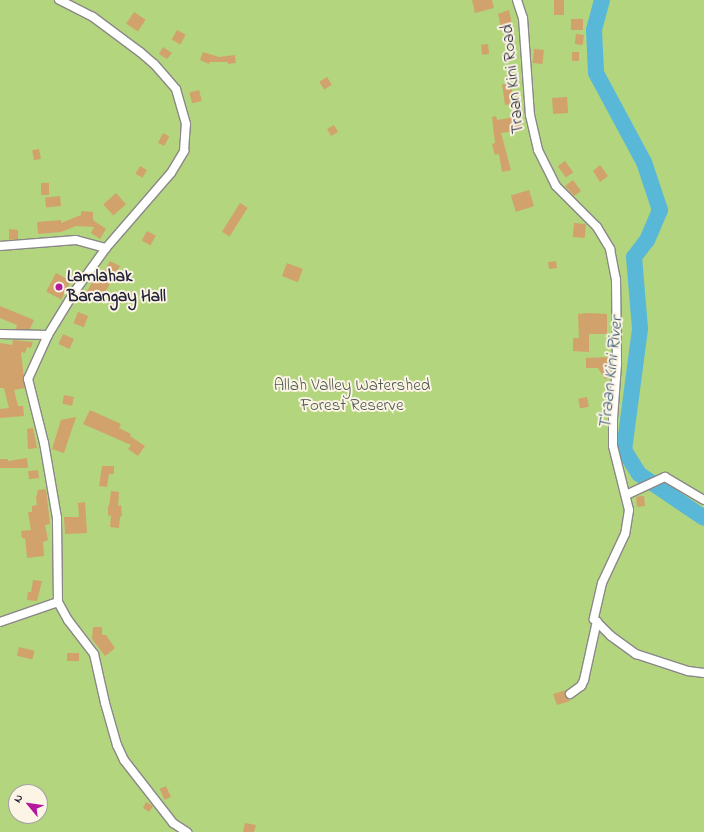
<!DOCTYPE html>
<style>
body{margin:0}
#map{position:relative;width:704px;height:832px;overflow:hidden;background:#f4ecd3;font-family:"Indie Flower",sans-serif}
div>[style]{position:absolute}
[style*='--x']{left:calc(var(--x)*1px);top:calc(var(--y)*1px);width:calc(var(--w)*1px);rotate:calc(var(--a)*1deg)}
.green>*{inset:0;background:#b2d57e}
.river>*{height:16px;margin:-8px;padding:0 8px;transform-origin:8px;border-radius:8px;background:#59b8d7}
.building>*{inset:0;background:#d2a26c;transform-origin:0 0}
.roads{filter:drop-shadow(1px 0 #8b8787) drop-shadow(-1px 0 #8b8787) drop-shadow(0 1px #8b8787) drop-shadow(0 -1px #8b8787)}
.street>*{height:8px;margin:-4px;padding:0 4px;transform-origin:4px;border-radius:4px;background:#fff}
.dots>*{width:11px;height:11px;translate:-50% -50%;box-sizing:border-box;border:2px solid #fcf5e5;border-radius:50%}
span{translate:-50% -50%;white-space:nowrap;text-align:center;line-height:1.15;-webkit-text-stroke:4px #fcf5e5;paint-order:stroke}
.street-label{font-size:17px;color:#22223b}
.poi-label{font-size:17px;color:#22223b;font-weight:700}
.left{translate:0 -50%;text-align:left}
.park-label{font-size:17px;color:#4d584f}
.water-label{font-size:18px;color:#355672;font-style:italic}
.north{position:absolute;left:8px;top:784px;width:40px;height:40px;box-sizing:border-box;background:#fcf5e5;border:1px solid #a5a1a1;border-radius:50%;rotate:299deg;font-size:11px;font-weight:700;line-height:16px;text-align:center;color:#22223b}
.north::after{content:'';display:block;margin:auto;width:14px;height:18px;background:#b5179e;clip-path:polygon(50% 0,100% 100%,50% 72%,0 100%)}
</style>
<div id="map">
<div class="green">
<div style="clip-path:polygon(evenodd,0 0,704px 0,704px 832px,0 832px,0 0,16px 792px,40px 792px,40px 816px,16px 816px,16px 792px)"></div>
</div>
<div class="river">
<div style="--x:602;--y:0;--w:31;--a:105"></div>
<div style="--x:594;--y:30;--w:43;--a:87.3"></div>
<div style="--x:596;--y:73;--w:101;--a:61.7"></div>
<div style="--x:644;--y:162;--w:51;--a:71.6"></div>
<div style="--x:660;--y:210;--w:33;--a:113"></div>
<div style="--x:647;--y:240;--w:21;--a:127"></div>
<div style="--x:634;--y:257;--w:72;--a:85.2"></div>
<div style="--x:640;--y:329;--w:122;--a:97.5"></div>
<div style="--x:624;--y:450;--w:28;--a:58"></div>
<div style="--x:639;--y:474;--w:78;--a:34.1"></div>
</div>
<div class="building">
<div style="clip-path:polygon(472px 0,492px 0,494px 8px,475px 13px)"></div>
<div style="left:554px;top:0;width:10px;height:15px"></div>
<div style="clip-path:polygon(509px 10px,512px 25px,501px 28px,498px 14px)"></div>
<div style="left:134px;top:12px;width:14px;height:14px;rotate:34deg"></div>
<div style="left:571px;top:19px;width:12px;height:11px"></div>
<div style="left:177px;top:30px;width:10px;height:11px;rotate:29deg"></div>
<div style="left:576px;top:34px;width:8px;height:10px;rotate:7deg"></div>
<div style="left:488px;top:44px;width:10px;height:7px;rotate:84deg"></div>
<div style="clip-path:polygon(163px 47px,172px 53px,167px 59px,159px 54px)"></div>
<div style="left:534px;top:49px;width:10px;height:14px;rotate:6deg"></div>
<div style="clip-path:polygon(203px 52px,219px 57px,235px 55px,236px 63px,228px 64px,228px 62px,210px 62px,209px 64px,200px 60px)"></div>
<div style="left:572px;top:52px;width:7px;height:9px"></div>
<div style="left:327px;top:77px;width:9px;height:9px;rotate:58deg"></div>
<div style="left:511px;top:83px;width:21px;height:9px;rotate:82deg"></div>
<div style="left:199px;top:90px;width:11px;height:10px;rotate:75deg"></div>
<div style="left:567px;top:97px;width:16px;height:15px;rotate:86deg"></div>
<div style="clip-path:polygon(496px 116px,497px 120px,520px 116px,522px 130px,501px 133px,511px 170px,502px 172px,499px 154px,495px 155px,492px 144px,495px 143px,492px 117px)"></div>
<div style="left:334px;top:125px;width:8px;height:8px;rotate:60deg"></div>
<div style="left:163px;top:133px;width:7px;height:11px;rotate:27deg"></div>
<div style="left:39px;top:149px;width:10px;height:7px;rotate:79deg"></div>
<div style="left:565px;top:161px;width:14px;height:9px;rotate:54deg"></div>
<div style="clip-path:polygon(600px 165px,608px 176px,600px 182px,593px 171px)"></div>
<div style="left:140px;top:166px;width:8px;height:9px;rotate:30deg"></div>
<div style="clip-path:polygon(573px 180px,581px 191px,574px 196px,565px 186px)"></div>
<div style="left:41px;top:183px;width:8px;height:12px"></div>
<div style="left:529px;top:190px;width:17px;height:19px;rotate:73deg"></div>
<div style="left:116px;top:193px;width:15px;height:17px;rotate:48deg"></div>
<div style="left:60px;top:196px;width:10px;height:15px;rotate:84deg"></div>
<div style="left:240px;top:203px;width:9px;height:34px;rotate:32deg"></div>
<div style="clip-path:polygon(81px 211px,93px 212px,93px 220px,106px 229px,100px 239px,91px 233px,94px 227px,76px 226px,61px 232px,38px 234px,37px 222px,61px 220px,61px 223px,81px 215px)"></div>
<div style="left:574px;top:223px;width:12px;height:14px;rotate:5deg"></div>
<div style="clip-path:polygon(9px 229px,18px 230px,18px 239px,9px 240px)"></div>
<div style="left:147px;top:231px;width:10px;height:11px;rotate:29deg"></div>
<div style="clip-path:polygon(110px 261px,120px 266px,99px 303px,85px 295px,94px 279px,99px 281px)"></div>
<div style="left:556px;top:261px;width:7px;height:8px;rotate:82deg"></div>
<div style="left:287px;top:263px;width:17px;height:14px;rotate:21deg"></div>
<div style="left:56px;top:273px;width:17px;height:21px;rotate:28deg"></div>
<div style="clip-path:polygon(0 306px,34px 320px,30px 329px,16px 329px,17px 325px,0 318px)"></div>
<div style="left:78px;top:312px;width:11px;height:12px;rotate:22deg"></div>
<div style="clip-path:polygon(588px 313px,607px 314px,607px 334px,589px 334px,589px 352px,573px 351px,573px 338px,579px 338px,578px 314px)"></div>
<div style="left:63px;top:334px;width:12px;height:11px;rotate:24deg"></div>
<div style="clip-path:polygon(13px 340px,33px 342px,31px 348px,27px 347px,25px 353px,21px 352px,25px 388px,14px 390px,18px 406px,23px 406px,24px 416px,0 418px,0 409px,9px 408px,4px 388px,0 388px,0 343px,12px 345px)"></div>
<div style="clip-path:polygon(609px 357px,611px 376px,605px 379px,598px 368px,586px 368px,586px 358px)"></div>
<div style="left:64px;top:395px;width:10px;height:9px;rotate:11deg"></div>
<div style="left:587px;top:397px;width:10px;height:9px;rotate:79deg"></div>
<div style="clip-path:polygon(90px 410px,121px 424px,119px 428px,131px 434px,130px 436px,145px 446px,138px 456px,128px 449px,131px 445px,83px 424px)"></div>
<div style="clip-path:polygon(76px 417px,64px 453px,52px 449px,61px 420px)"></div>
<div style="clip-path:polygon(33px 428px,37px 448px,28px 449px,27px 429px)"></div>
<div style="clip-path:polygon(27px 458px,28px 468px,0 468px,0 459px,8px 459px,8px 461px)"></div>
<div style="clip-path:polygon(102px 466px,114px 466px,114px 474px,109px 474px,107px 487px,99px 486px)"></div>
<div style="left:38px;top:470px;width:8px;height:10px;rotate:83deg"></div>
<div style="clip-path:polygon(46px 489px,50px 524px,45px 525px,48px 540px,43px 542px,44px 556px,27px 558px,25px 538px,22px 538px,21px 531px,31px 530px,28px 512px,32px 512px,32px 506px,37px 505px,36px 498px,38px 490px)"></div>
<div style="clip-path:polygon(111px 491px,119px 492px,118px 506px,121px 505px,122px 516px,120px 517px,119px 528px,110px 527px,111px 515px,108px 516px,108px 506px,109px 506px)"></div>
<div style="left:644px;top:496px;width:10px;height:8px;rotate:84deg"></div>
<div style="clip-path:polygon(85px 502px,87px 533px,65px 534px,64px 517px,79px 517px,78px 503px)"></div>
<div style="clip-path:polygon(33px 580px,42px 581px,37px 601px,27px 600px,28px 592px,31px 592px)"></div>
<div style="clip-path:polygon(93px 627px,102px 627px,102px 635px,106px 635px,115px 648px,108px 654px,105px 656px,92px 639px)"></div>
<div style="left:19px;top:647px;width:16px;height:9px;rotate:14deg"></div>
<div style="left:67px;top:653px;width:12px;height:8px"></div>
<div style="clip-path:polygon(566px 690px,565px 695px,570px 701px,557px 705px,553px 694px)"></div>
<div style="left:166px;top:786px;width:12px;height:7px;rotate:66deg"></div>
<div style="clip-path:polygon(146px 802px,153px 806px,149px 812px,143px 808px)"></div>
<div style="clip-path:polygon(245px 823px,256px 825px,254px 832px,243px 832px)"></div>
</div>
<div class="roads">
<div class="street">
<div style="--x:517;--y:0;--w:19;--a:72"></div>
<div style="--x:523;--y:18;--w:97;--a:85.9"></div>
<div style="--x:530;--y:115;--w:36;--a:77"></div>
<div style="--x:538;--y:150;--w:40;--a:63.4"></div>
<div style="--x:556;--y:186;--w:58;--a:45"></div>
<div style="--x:597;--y:227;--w:26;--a:59"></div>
<div style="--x:610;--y:249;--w:31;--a:79"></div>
<div style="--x:616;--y:279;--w:85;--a:89.3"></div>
<div style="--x:617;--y:364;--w:54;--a:94.2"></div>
<div style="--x:613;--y:418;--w:28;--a:90"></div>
<div style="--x:613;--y:446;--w:66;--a:76"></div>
<div style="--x:629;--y:510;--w:24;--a:99"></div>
<div style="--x:625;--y:534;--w:54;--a:115.1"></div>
<div style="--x:602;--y:583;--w:37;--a:103"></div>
<div style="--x:594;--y:619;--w:24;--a:45"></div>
<div style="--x:611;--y:636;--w:31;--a:36"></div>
<div style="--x:636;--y:654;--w:55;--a:18.1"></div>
<div style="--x:688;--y:671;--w:16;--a:7"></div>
<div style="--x:0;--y:246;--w:76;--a:-4.5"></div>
<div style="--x:76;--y:240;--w:31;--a:15"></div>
<div style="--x:0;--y:334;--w:48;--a:1.2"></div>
<div style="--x:626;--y:495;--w:43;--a:-24.8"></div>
<div style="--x:665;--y:477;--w:45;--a:30.5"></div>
<div style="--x:58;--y:602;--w:21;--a:61"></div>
<div style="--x:68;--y:620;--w:43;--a:52.6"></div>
<div style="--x:94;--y:654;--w:50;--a:77.3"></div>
<div style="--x:105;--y:703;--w:44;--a:74.1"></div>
<div style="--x:117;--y:745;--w:17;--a:65"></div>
<div style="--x:124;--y:760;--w:80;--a:52.1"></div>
<div style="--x:173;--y:823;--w:17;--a:33"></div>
<div style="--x:0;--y:622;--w:61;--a:-19"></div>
<div style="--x:58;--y:602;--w:84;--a:-90.7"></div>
<div style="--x:57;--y:518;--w:76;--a:-99.8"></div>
<div style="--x:44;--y:443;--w:66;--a:-104"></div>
<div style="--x:28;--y:379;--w:48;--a:-65.6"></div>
<div style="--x:48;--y:335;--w:52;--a:-58.5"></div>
<div style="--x:75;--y:291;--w:53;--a:-54.2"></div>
<div style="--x:106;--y:248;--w:99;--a:-49.1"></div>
<div style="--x:171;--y:173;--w:26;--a:-59"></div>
<div style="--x:184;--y:151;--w:27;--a:-86"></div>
<div style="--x:186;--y:124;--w:36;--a:-106"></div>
<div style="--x:176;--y:89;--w:33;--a:-131"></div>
<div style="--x:154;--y:64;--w:18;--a:-139"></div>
<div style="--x:140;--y:52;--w:59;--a:-143.3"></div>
<div style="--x:93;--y:17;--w:38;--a:-153"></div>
<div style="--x:570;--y:694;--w:14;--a:-36"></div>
<div style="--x:581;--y:686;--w:7;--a:-63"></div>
<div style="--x:584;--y:680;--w:60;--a:-77.6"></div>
</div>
</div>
<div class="dots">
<div style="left:59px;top:287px;background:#b5179e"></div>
</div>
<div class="street-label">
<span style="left:513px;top:79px;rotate:-96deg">Traan Kini Road</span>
</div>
<div class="poi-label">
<span class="left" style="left:67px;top:287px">Lamlahak<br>Barangay Hall</span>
</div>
<div class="park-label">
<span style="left:352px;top:396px">Allah Valley Watershed<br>Forest Reserve</span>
</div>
<div class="water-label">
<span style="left:612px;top:373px;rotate:-84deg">T'raan Kini River</span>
</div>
<div class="north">N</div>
</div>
